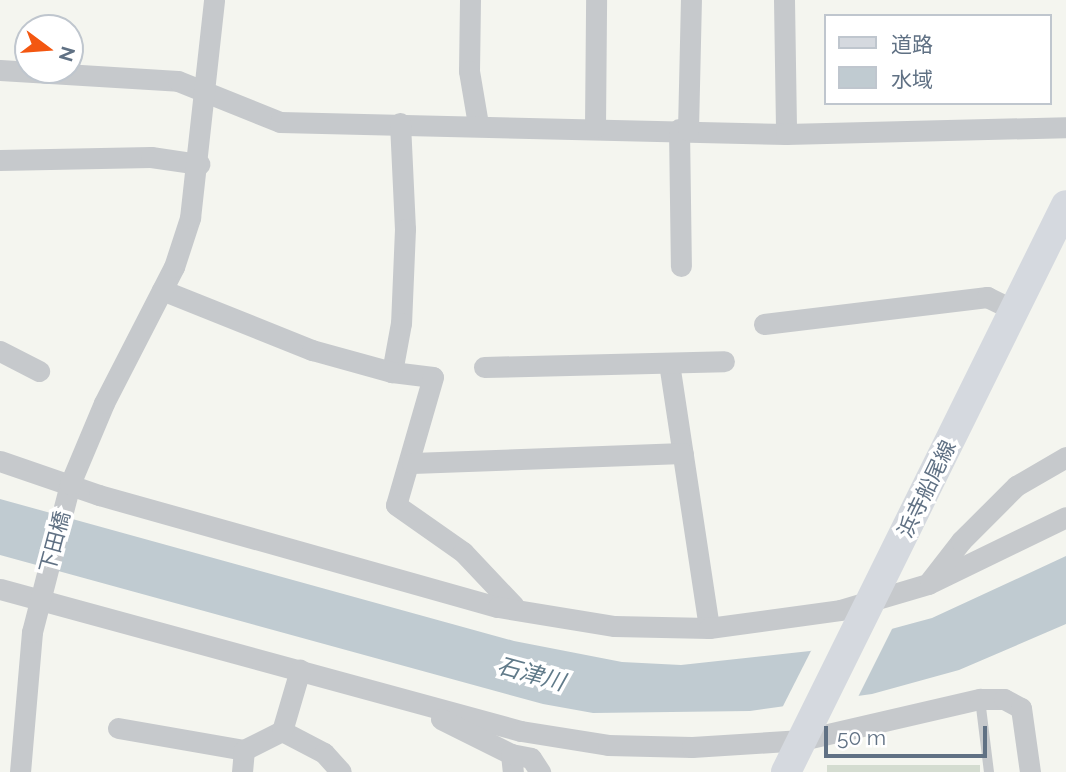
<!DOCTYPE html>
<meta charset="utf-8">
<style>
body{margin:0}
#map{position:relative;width:1066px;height:772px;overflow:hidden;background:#f4f5ef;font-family:Raleway,"Noto Sans JP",sans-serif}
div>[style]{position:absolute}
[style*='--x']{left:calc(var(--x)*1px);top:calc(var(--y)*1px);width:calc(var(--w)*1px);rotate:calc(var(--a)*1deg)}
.green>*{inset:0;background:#d4dcd0;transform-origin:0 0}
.water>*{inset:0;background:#c0cbd1}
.pier>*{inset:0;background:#f4f5ef}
.lane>*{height:10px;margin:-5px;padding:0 5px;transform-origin:5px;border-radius:5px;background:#c6c9cc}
.street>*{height:21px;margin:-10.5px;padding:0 10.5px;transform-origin:10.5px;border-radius:10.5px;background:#c6c9cc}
.secondary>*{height:30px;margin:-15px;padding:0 15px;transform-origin:15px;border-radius:15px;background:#d5d9df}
span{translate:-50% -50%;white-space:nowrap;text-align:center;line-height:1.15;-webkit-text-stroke:7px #fff;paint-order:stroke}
.street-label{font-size:21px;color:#607184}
.water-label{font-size:23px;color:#607a89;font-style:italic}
.legend{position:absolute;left:824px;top:14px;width:228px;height:91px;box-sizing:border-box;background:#fff;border:2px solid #bfc6ce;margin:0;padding:9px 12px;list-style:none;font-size:21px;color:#607184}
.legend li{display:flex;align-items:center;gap:14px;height:35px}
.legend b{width:35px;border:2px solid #bfc6ce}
.north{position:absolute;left:14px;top:14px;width:70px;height:70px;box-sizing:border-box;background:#fff;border:2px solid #bfc6ce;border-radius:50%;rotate:106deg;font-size:19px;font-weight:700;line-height:28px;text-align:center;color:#607184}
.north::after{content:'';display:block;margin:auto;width:24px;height:32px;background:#f35711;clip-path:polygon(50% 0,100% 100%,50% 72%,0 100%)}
.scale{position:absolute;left:824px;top:726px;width:163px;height:32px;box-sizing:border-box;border:4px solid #607184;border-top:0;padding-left:9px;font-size:21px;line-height:24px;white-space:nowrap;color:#607184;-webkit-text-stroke:5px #fff;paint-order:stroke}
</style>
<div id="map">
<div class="green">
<div style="left:827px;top:765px;width:153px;height:8px"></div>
</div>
<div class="water">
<div style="clip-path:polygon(0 499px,514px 641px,622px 662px,681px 665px,810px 651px,932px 618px,1066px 556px,1066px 624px,959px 670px,872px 694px,750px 711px,593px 713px,543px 704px,0 555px)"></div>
</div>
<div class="pier">
<div style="clip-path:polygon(894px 625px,857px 699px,781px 710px,813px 647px)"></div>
</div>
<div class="lane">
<div style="--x:980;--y:699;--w:74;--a:83"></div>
</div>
<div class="street">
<div style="--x:470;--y:0;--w:71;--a:90.8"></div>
<div style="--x:469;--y:71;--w:54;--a:80.4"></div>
<div style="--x:784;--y:0;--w:134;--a:89.1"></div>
<div style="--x:0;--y:70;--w:178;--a:3.5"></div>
<div style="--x:178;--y:81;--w:110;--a:21.9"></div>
<div style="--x:280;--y:122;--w:506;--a:1.36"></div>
<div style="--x:786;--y:134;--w:280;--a:-1.4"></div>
<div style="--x:400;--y:123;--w:106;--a:87.3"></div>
<div style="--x:405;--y:229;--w:94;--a:92.4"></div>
<div style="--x:401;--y:323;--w:50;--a:100.4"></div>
<div style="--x:392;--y:372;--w:41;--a:7"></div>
<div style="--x:433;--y:377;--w:133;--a:106.1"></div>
<div style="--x:396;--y:505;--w:82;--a:35"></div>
<div style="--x:463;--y:552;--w:74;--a:46.6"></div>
<div style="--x:595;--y:127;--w:127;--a:-89.5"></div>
<div style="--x:679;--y:129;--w:137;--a:89.2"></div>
<div style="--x:688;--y:130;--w:130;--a:-88.7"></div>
<div style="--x:0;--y:160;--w:151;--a:-1.1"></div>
<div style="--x:151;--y:157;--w:49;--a:8.3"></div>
<div style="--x:162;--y:290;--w:162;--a:21.8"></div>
<div style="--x:312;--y:350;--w:83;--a:15.4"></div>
<div style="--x:764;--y:324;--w:225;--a:-6.9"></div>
<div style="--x:987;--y:297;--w:30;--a:26"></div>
<div style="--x:0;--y:351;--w:44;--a:27.1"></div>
<div style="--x:669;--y:363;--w:268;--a:81.4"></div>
<div style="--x:484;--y:367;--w:240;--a:-1.4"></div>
<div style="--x:0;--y:461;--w:105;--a:19"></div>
<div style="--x:99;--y:495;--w:414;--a:15.7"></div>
<div style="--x:498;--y:607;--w:118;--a:9.3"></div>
<div style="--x:614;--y:626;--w:95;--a:1.2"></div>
<div style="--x:709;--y:628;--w:132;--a:-7.8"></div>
<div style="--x:840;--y:610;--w:92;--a:-16.5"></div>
<div style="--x:928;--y:584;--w:153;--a:-25.9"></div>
<div style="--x:412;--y:463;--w:271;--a:-2.1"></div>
<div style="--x:930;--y:581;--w:51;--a:-52.2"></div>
<div style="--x:961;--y:541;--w:78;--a:-45"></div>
<div style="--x:1016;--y:486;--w:58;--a:-30.1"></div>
<div style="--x:0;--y:589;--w:540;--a:15.25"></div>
<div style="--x:521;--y:731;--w:88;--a:9.1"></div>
<div style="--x:608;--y:745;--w:84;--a:1.4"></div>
<div style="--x:692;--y:747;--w:110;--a:-3.6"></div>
<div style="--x:802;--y:740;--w:183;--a:-13"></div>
<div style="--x:980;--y:699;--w:24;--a:0"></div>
<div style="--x:1004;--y:699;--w:19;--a:28"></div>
<div style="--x:1021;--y:708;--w:65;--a:82"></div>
<div style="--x:441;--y:719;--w:78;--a:26.6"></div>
<div style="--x:511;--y:754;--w:18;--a:84"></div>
<div style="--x:118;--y:728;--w:128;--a:9.9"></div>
<div style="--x:282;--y:731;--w:47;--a:27.6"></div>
<div style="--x:324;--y:753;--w:25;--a:48"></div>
<div style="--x:511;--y:754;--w:20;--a:11"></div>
<div style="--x:531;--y:758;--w:17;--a:57"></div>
<div style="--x:20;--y:772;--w:141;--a:-85.1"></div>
<div style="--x:32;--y:632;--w:153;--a:-75.6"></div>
<div style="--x:70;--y:484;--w:88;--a:-67.2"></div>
<div style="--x:104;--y:403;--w:153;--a:-62.8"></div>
<div style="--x:174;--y:267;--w:52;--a:-71.9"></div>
<div style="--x:190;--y:218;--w:219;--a:-83.7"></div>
<div style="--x:242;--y:772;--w:22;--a:-85"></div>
<div style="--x:244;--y:750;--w:42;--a:-26.6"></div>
<div style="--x:282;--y:731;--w:64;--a:-73.6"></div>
</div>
<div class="secondary">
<div style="--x:786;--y:772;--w:632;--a:-63.72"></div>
</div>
<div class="street-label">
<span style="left:927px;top:489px;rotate:-64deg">浜寺船尾線</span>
<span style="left:55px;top:542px;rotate:-75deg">下田橋</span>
</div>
<div class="water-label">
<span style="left:531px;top:674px;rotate:15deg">石津川</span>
</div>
<ul class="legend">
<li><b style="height:9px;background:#d5d9df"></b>道路</li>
<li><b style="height:19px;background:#c0cbd1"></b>水域</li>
</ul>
<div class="north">N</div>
<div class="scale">50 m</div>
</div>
